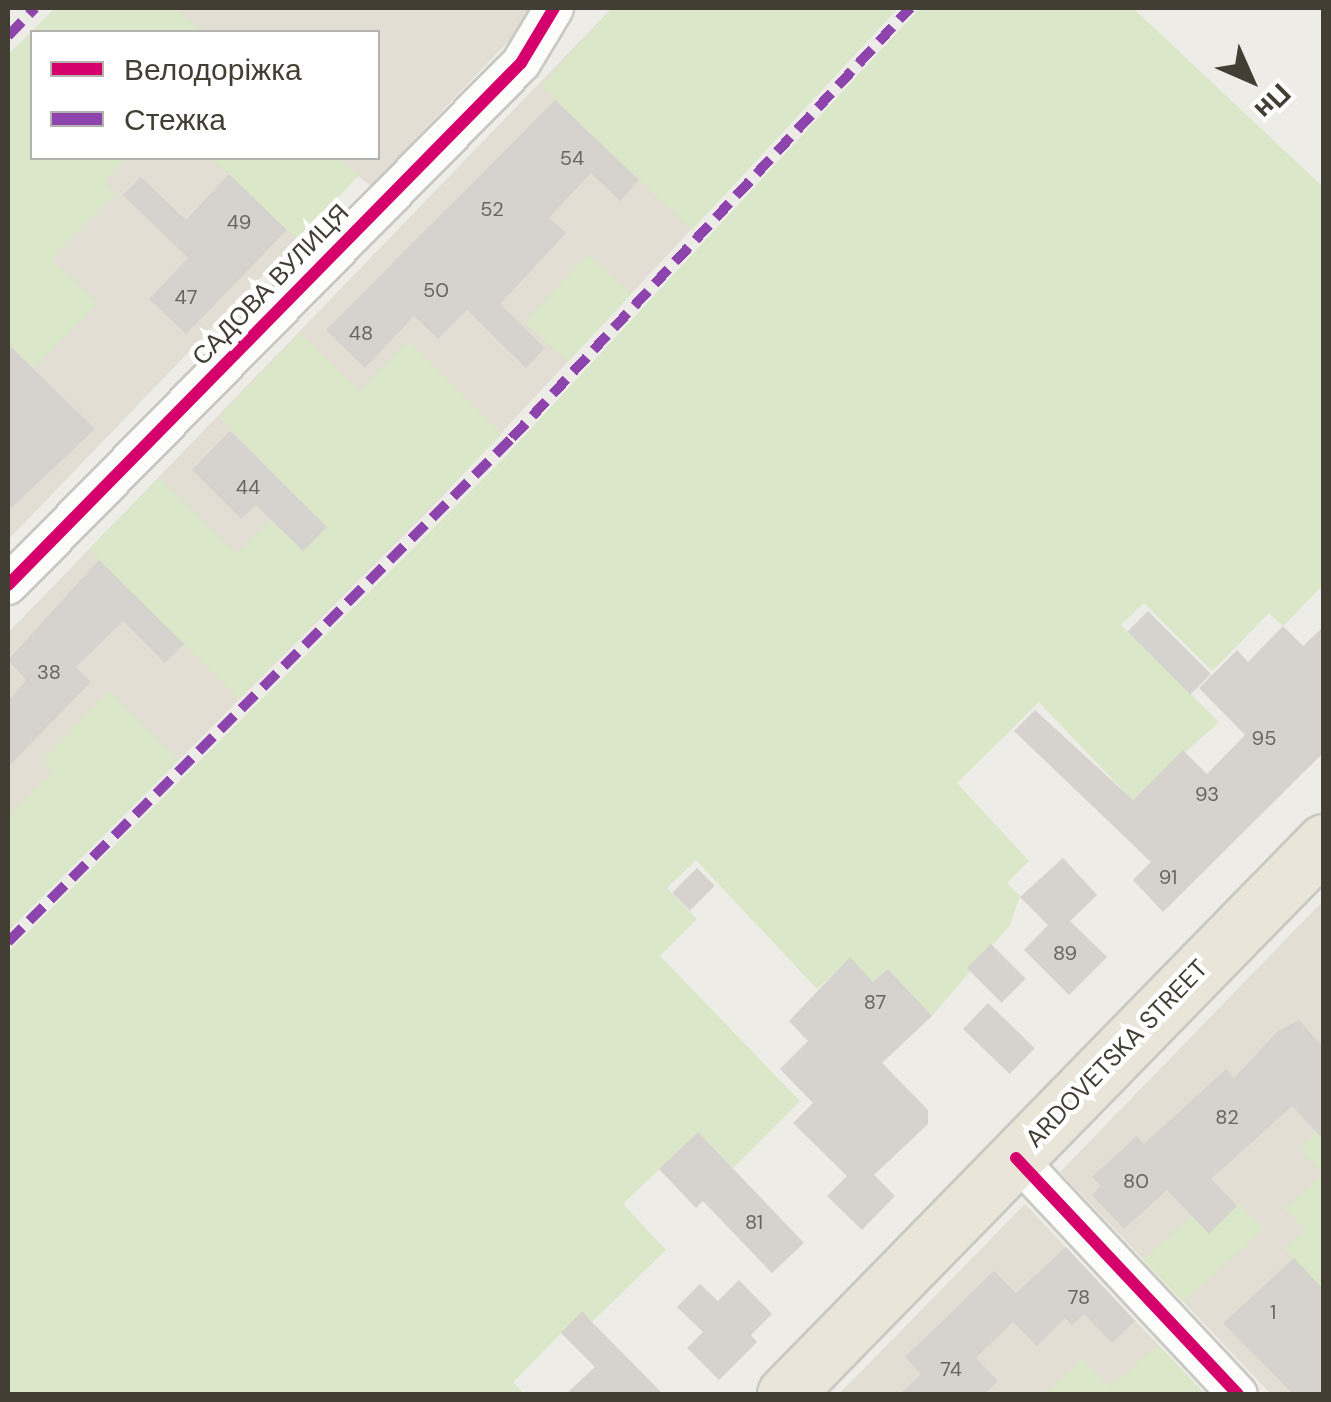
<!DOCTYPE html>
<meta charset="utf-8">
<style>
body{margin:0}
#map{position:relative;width:1331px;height:1402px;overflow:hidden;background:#eeece7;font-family:"DM Sans",sans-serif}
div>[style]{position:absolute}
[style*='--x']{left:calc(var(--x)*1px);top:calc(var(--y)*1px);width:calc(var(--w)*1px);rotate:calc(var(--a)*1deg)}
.residential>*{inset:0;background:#e2ded4}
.green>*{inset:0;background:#dae7c8;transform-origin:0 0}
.building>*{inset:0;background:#d6d3ce;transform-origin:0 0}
.roads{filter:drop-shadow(2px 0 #cac8c3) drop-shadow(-2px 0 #cac8c3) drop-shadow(0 2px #cac8c3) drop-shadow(0 -2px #cac8c3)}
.street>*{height:38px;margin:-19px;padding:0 19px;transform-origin:19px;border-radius:19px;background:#fcfcfb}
.highway>*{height:55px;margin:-27.5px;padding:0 27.5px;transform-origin:27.5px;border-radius:27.5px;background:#eae5d9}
.quiet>*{height:10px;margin-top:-5px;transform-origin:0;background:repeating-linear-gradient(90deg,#8e44ad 0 20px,transparent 0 30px)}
.cycleway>*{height:12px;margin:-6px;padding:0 6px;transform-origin:6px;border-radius:6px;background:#d6006c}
span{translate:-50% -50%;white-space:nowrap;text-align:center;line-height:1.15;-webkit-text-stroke:9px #fff;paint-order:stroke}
.number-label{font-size:20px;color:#69655c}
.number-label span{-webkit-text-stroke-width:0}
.street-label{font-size:25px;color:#433e34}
.frame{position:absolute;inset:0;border:10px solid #433e34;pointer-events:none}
.legend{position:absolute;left:30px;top:30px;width:350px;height:130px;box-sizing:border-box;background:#fff;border:2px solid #b4b2ae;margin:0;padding:12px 18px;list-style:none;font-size:30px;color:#433e34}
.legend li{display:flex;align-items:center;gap:20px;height:50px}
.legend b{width:50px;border:2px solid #b4b2ae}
.north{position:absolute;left:1201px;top:30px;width:100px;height:100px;-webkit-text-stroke:8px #fff;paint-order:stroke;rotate:135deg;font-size:28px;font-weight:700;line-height:40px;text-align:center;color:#433e34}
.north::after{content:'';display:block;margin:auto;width:35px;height:45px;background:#433e34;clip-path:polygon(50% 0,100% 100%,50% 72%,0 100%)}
</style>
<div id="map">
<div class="residential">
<div style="clip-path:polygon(evenodd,55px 8px,540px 8px,371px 186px,358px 176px,8px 540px,8px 55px,55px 8px,32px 32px,378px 32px,378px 158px,32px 158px,32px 32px)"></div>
<div style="clip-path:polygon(612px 8px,898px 8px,435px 504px,8px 931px,8px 633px)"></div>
<div style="clip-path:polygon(1323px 901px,1323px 1394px,1271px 1394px,1060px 1172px)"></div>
<div style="clip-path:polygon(1025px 1204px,1205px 1394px,839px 1394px)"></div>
</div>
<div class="green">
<div style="clip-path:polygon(55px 8px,176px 8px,203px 32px,32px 32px,32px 158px,127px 158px,104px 182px,116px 193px,51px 259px,98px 303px,33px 368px,8px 344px,8px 55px)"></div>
<div style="clip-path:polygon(612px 8px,898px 8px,692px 230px,541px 86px)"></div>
<div style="clip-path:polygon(920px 8px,1133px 8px,1323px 187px,1323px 585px,1283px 626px,1269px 613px,1212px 671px,1144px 603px,1121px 625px,1219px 722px,1132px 800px,1039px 702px,957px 783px,1029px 861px,1007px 883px,1020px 896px,1010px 925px,932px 1016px,888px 969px,873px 982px,850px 958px,817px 989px,696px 860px,667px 888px,697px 919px,660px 956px,800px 1101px,733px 1168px,698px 1132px,623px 1204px,666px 1250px,592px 1322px,582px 1312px,513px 1382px,524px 1394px,8px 1394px,8px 952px,502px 460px)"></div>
<div style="clip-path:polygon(211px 158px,339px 158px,359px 175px,297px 239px)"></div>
<div style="left:588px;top:254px;width:59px;height:93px;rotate:43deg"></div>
<div style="clip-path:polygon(300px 333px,359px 391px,409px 341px,502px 434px,239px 699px,89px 549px,159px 478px,237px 554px,271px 520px,303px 551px,327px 528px,219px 417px)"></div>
<div style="clip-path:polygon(109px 691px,179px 760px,8px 931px,8px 817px,53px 771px,42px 760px)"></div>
<div style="clip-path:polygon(1323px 1126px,1323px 1290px,1285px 1250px,1305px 1230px,1285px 1209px,1323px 1174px,1299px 1148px)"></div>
<div style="clip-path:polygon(1239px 1204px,1264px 1229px,1183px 1302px,1143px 1260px,1192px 1216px,1209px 1233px)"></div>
<div style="clip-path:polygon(1158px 1345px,1205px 1394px,1045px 1394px,1082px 1359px,1110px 1387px)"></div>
</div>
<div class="building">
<div style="clip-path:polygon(555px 100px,639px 180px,620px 201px,591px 173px,549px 218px,566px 233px,500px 304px,545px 348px,526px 368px,467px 310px,438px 339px,414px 316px,365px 368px,326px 330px)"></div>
<div style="clip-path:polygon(229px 174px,287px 230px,186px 334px,149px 299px,188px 258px,123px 195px,141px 177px,186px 220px)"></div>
<div style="clip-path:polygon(8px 344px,95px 429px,8px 511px)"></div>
<div style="clip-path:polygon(230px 431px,327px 527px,303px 551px,256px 505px,241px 519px,192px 470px)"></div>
<div style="clip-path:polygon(99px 560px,184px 644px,165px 663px,123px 621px,76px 667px,91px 682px,8px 767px,8px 701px,26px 680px,8px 660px)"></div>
<div style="left:1148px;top:611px;width:89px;height:29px;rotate:45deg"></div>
<div style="clip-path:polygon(1283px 626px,1303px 646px,1324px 626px,1324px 752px,1163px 912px,1133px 880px,1151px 862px,1014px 731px,1035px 710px,1133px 800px,1183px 750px,1207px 774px,1245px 735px,1199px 688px,1237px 650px,1248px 662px)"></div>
<div style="clip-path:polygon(1063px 858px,1097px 895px,1070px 921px,1107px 957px,1069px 995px,1024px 950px,1048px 925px,1020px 897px)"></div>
<div style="left:697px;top:868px;width:25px;height:35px;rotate:45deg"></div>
<div style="left:991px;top:944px;width:49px;height:34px;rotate:45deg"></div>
<div style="clip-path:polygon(850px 957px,873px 982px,888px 969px,932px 1016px,882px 1063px,928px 1110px,928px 1124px,874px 1175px,895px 1196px,862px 1230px,827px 1196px,847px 1176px,793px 1123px,813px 1103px,780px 1069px,808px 1041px,789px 1021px)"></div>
<div style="left:988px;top:1003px;width:65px;height:36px;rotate:44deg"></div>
<div style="clip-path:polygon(1299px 1020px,1324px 1048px,1324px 1140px,1292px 1106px,1211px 1179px,1237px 1206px,1209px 1234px,1167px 1190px,1124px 1229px,1092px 1195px,1101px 1186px,1092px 1177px,1137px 1136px,1144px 1144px,1226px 1069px,1234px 1078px,1278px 1031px)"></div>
<div style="clip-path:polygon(698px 1132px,804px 1243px,772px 1273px,703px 1201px,696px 1208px,659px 1169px)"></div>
<div style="clip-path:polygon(1066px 1247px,1135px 1321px,1112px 1343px,1084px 1314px,1072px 1326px,1065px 1318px,1037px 1346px,1013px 1322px,976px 1358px,998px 1381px,984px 1394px,900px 1394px,921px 1374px,905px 1357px,994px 1271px,1016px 1293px)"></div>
<div style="clip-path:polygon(1294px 1258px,1324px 1290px,1324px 1394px,1293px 1394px,1223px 1323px)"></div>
<div style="clip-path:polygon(739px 1280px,772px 1314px,751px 1335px,757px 1342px,719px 1380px,687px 1348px,703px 1332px,677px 1307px,700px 1284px,718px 1301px)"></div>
<div style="clip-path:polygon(582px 1311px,592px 1322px,663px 1394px,566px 1394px,595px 1367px,561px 1333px)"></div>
</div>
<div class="roads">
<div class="street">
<div style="--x:8;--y:585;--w:732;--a:-45.5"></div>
<div style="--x:521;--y:63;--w:64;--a:-59"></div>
<div style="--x:1016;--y:1158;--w:324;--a:46.8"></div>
</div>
<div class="highway">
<div style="--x:785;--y:1394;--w:772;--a:-45.68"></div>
</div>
</div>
<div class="quiet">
<div style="--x:8;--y:36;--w:39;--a:-46"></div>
<div style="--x:8;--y:942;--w:713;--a:-45"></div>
<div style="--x:512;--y:438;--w:586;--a:-47.21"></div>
</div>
<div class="cycleway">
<div style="--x:8;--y:585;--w:732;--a:-45.5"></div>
<div style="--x:521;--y:63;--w:64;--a:-59"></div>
<div style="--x:1016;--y:1158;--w:324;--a:46.8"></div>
</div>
<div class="number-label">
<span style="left:572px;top:158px">54</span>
<span style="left:492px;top:209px">52</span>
<span style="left:239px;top:222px">49</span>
<span style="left:436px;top:290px">50</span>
<span style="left:186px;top:297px">47</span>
<span style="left:361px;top:333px">48</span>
<span style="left:248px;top:487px">44</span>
<span style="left:49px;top:672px">38</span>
<span style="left:1264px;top:738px">95</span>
<span style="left:1207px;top:794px">93</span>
<span style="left:1168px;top:877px">91</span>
<span style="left:1065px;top:953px">89</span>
<span style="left:875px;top:1002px">87</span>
<span style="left:1227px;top:1117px">82</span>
<span style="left:1136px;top:1181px">80</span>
<span style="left:754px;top:1222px">81</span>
<span style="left:1079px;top:1297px">78</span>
<span style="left:1273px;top:1312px">1</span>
<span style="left:951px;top:1369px">74</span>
</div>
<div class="street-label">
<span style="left:271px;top:285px;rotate:-46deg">САДОВА ВУЛИЦЯ</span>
<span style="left:1117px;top:1054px;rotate:-46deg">ARDOVETSKA STREET</span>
</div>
<div class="frame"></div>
<ul class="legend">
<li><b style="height:12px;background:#d6006c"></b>Велодоріжка</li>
<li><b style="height:12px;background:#8e44ad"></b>Стежка</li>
</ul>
<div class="north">Пн</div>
</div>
